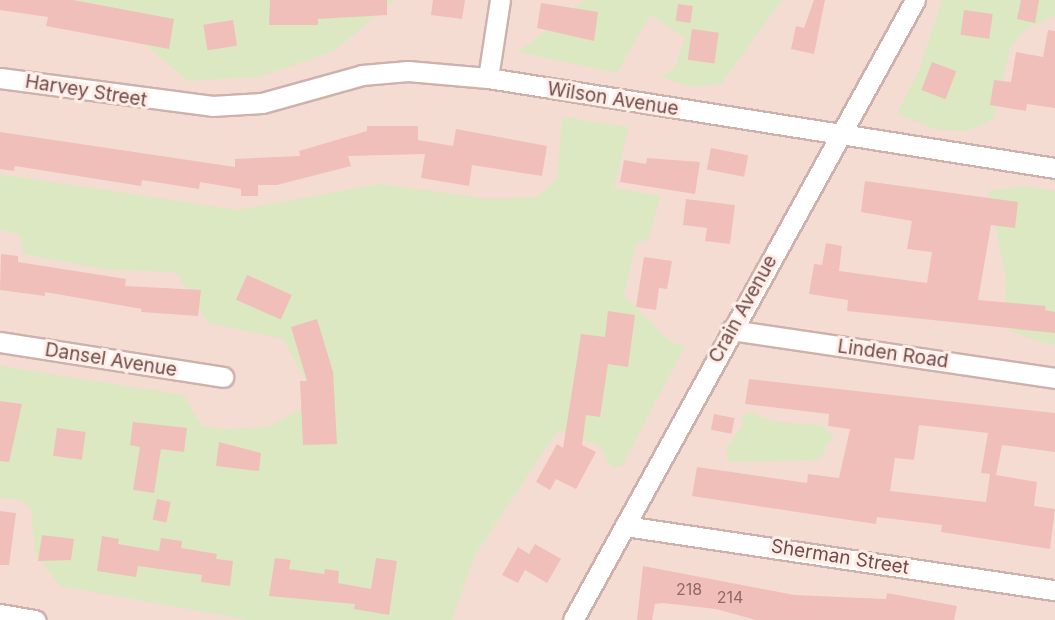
<!DOCTYPE html>
<style>
body{margin:0}
#map{position:relative;width:1055px;height:620px;overflow:hidden;background:#fbeae2;font-family:Inter,sans-serif}
div>[style]{position:absolute}
[style*='--x']{left:calc(var(--x)*1px);top:calc(var(--y)*1px);width:calc(var(--w)*1px);rotate:calc(var(--a)*1deg)}
.residential>*{inset:0;background:#f5dcd3;transform-origin:0 0}
.green>*{inset:0;background:#dce8c1}
.building>*{inset:0;background:#f0bfba;transform-origin:0 0}
.roads{filter:drop-shadow(2px 0 #ceb1ac) drop-shadow(-2px 0 #ceb1ac) drop-shadow(0 2px #ceb1ac) drop-shadow(0 -2px #ceb1ac)}
.minor>*{height:19px;margin:-9.5px;padding:0 9.5px;transform-origin:9.5px;border-radius:9.5px;background:#fff}
span{translate:-50% -50%;white-space:nowrap;text-align:center;line-height:1.15;-webkit-text-stroke:6px #ffeee7;paint-order:stroke}
.number-label{font-size:16px;color:#926865}
.number-label span{-webkit-text-stroke-width:0}
.street-label{font-size:19px;color:#724b49}
</style>
<div id="map">
<div class="residential">
<div style="left:0;top:0;width:1055px;height:620px"></div>
</div>
<div class="green">
<div style="clip-path:polygon(18px 0,395px 0,334px 51px,259px 77px,188px 81px,112px 18px)"></div>
<div style="clip-path:polygon(584px 0,782px 0,721px 84px,690px 87px,661px 77px,674px 68px,685px 38px,650px 15px,617px 73px,518px 52px)"></div>
<div style="clip-path:polygon(942px 0,1055px 0,1055px 16px,1024px 30px,1010px 49px,993px 119px,967px 131px,935px 129px,897px 114px,918px 72px)"></div>
<div style="clip-path:polygon(562px 117px,629px 127px,614px 188px,661px 196px,648px 240px,636px 243px,624px 295px,669px 341px,685px 346px,622px 466px,612px 468px,599px 446px,558px 430px,475px 555px,452px 620px,249px 620px,60px 586px,35px 554px,31px 510px,22px 500px,0 497px,0 366px,184px 395px,202px 426px,225px 429px,267px 427px,301px 409px,309px 386px,283px 339px,208px 323px,175px 272px,109px 270px,23px 254px,20px 234px,0 230px,0 174px,238px 210px,379px 184px,490px 199px,536px 197px,557px 180px)"></div>
<div style="clip-path:polygon(1027px 186px,1055px 191px,1055px 344px,1050px 345px,1004px 329px,1006px 280px,988px 191px)"></div>
<div style="clip-path:polygon(751px 412px,775px 422px,821px 425px,835px 438px,827px 443px,824px 455px,814px 460px,728px 462px,726px 448px,742px 426px,743px 415px)"></div>
</div>
<div class="building">
<div style="clip-path:polygon(0 0,73px 0,174px 19px,169px 49px,46px 26px,48px 17px,0 10px)"></div>
<div style="clip-path:polygon(270px 0,387px 0,387px 15px,318px 19px,318px 25px,269px 25px)"></div>
<div style="clip-path:polygon(433px 0,465px 0,462px 19px,431px 15px)"></div>
<div style="clip-path:polygon(814px 0,825px 0,814px 54px,791px 49px,796px 26px,804px 28px)"></div>
<div style="clip-path:polygon(1021px 0,1039px 0,1035px 23px,1017px 19px)"></div>
<div style="clip-path:polygon(541px 3px,598px 12px,594px 41px,537px 28px)"></div>
<div style="left:678px;top:4px;width:15px;height:17px;rotate:8deg"></div>
<div style="left:964px;top:10px;width:29px;height:25px;rotate:8deg"></div>
<div style="left:233px;top:20px;width:26px;height:30px;rotate:81deg"></div>
<div style="left:692px;top:29px;width:27px;height:31px;rotate:8deg"></div>
<div style="clip-path:polygon(1048px 30px,1055px 31px,1055px 108px,1027px 104px,1026px 111px,990px 105px,994px 80px,1011px 82px,1016px 52px,1043px 57px)"></div>
<div style="left:932px;top:62px;width:26px;height:30px;rotate:21deg"></div>
<div style="clip-path:polygon(367px 126px,418px 126px,418px 140px,453px 146px,456px 129px,547px 146px,542px 176px,472px 165px,469px 186px,421px 178px,425px 154px,348px 156px,351px 166px,277px 185px,258px 185px,258px 196px,241px 196px,241px 189px,200px 182px,199px 189px,142px 180px,141px 186px,15px 166px,14px 171px,0 169px,0 132px,235px 167px,235px 159px,300px 156px,299px 151px,367px 131px)"></div>
<div style="left:711px;top:148px;width:38px;height:22px;rotate:11deg"></div>
<div style="clip-path:polygon(647px 158px,700px 162px,695px 194px,620px 182px,624px 160px,646px 164px)"></div>
<div style="clip-path:polygon(865px 181px,1018px 202px,1015px 228px,991px 225px,978px 300px,1046px 306px,1045px 310px,1055px 312px,1055px 333px,847px 311px,848px 300px,809px 294px,814px 264px,822px 265px,826px 243px,842px 246px,839px 271px,927px 283px,932px 252px,907px 249px,912px 221px,861px 212px)"></div>
<div style="clip-path:polygon(686px 199px,735px 205px,730px 244px,705px 241px,707px 228px,683px 225px)"></div>
<div style="clip-path:polygon(1px 254px,18px 256px,18px 262px,126px 279px,125px 286px,201px 290px,198px 316px,141px 312px,142px 309px,45px 292px,45px 296px,0 290px)"></div>
<div style="clip-path:polygon(644px 257px,672px 261px,667px 289px,659px 288px,656px 310px,636px 307px)"></div>
<div style="left:247px;top:275px;width:49px;height:27px;rotate:24deg"></div>
<div style="clip-path:polygon(608px 311px,635px 315px,628px 367px,608px 364px,600px 417px,586px 415px,582px 445px,596px 452px,576px 489px,556px 479px,550px 490px,536px 482px,557px 444px,563px 448px,581px 334px,605px 337px)"></div>
<div style="clip-path:polygon(317px 319px,333px 372px,337px 444px,303px 445px,300px 381px,307px 381px,291px 327px)"></div>
<div style="clip-path:polygon(evenodd,749px 379px,1055px 413px,1055px 452px,1002px 445px,996px 475px,1037px 482px,1034px 506px,1055px 509px,1050px 549px,941px 532px,942px 525px,877px 517px,876px 524px,692px 496px,697px 467px,807px 483px,808px 474px,839px 478px,850px 429px,828px 426px,829px 414px,745px 404px,749px 379px,919px 425px,988px 433px,981px 473px,990px 474px,986px 502px,890px 491px,895px 458px,914px 460px,919px 425px)"></div>
<div style="clip-path:polygon(0 401px,22px 404px,9px 462px,0 461px)"></div>
<div style="left:714px;top:414px;width:21px;height:16px;rotate:11deg"></div>
<div style="clip-path:polygon(133px 422px,187px 428px,184px 452px,161px 449px,154px 493px,133px 490px,140px 447px,130px 445px)"></div>
<div style="left:57px;top:428px;width:29px;height:28px;rotate:8deg"></div>
<div style="clip-path:polygon(219px 442px,261px 453px,259px 471px,216px 466px)"></div>
<div style="left:157px;top:499px;width:14px;height:21px;rotate:12deg"></div>
<div style="clip-path:polygon(0 511px,16px 513px,9px 565px,0 565px)"></div>
<div style="clip-path:polygon(42px 535px,74px 539px,71px 560px,38px 561px)"></div>
<div style="clip-path:polygon(102px 536px,119px 539px,118px 544px,159px 551px,161px 538px,182px 541px,181px 548px,217px 554px,216px 559px,233px 561px,230px 586px,201px 582px,202px 575px,138px 566px,136px 577px,97px 571px)"></div>
<div style="clip-path:polygon(535px 544px,561px 559px,547px 583px,525px 570px,518px 583px,502px 575px,518px 547px,529px 554px)"></div>
<div style="clip-path:polygon(275px 558px,291px 560px,289px 569px,324px 574px,325px 569px,339px 571px,338px 583px,371px 589px,376px 558px,397px 561px,389px 615px,354px 609px,355px 604px,269px 596px)"></div>
<div style="clip-path:polygon(643px 566px,794px 595px,886px 599px,887px 593px,957px 606px,954px 620px,756px 620px,716px 609px,663px 603px,655px 604px,652px 620px,637px 620px)"></div>
</div>
<div class="roads">
<div class="minor">
<div style="--x:0;--y:78;--w:214;--a:7.5"></div>
<div style="--x:212;--y:106;--w:50;--a:-3.4"></div>
<div style="--x:262;--y:103;--w:104;--a:-15.6"></div>
<div style="--x:362;--y:75;--w:46;--a:-5"></div>
<div style="--x:408;--y:71;--w:80;--a:5"></div>
<div style="--x:488;--y:78;--w:574;--a:9.02"></div>
<div style="--x:488;--y:78;--w:79;--a:-81.3"></div>
<div style="--x:731;--y:330;--w:328;--a:8.4"></div>
<div style="--x:0;--y:342;--w:226;--a:8.9"></div>
<div style="--x:625;--y:526;--w:435;--a:8.5"></div>
<div style="--x:0;--y:614;--w:36;--a:10"></div>
<div style="--x:573;--y:620;--w:708;--a:-61.12"></div>
</div>
</div>
<div class="number-label">
<span style="left:689px;top:589px">218</span>
<span style="left:730px;top:597px">214</span>
</div>
<div class="street-label">
<span style="left:86px;top:91px;rotate:9deg">Harvey Street</span>
<span style="left:613px;top:99px;rotate:9deg">Wilson Avenue</span>
<span style="left:743px;top:309px;rotate:-61deg">Crain Avenue</span>
<span style="left:893px;top:354px;rotate:8deg">Linden Road</span>
<span style="left:111px;top:360px;rotate:9deg">Dansel Avenue</span>
<span style="left:840px;top:557px;rotate:9deg">Sherman Street</span>
</div>
</div>
